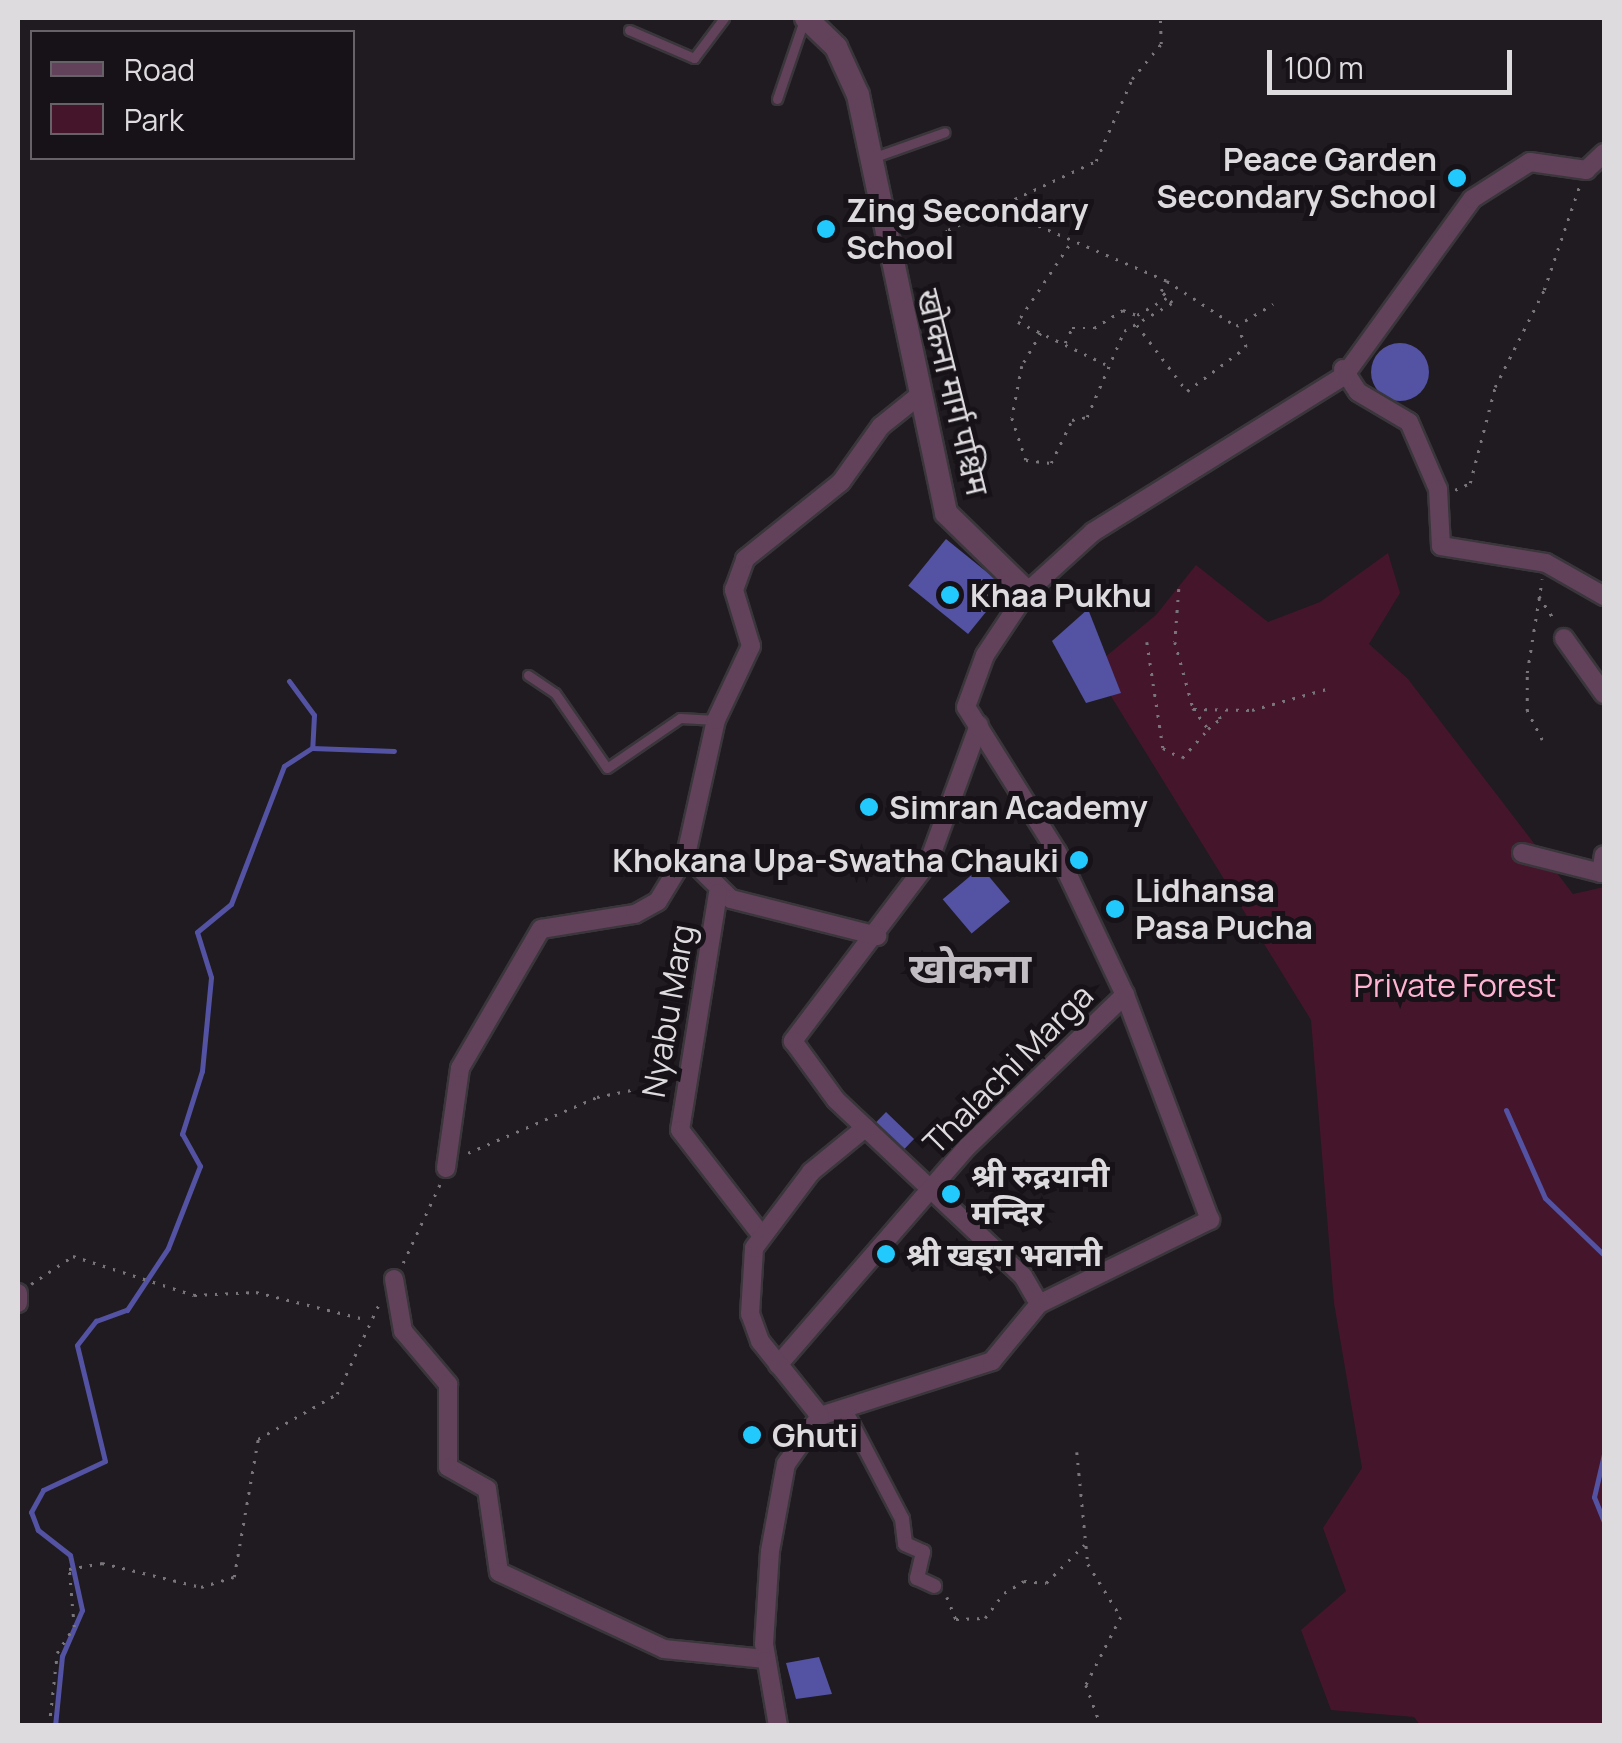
<!DOCTYPE html>
<meta charset="utf-8">
<style>
body{margin:0}
#map{position:relative;width:1622px;height:1743px;overflow:hidden;background:#1f1b20;font-family:Manrope,"Noto Sans Devanagari",sans-serif}
div>[style]{position:absolute}
[style*='--x']{left:calc(var(--x)*1px);top:calc(var(--y)*1px);width:calc(var(--w)*1px);rotate:calc(var(--a)*1deg)}
.green>*{inset:0;background:#45152c}
.water>*{inset:0;background:#5352a3;transform-origin:0 0}
.round{border-radius:50%}
.stream>*{height:5px;margin:-2.5px;padding:0 2.5px;transform-origin:2.5px;border-radius:2.5px;background:#5352a3}
.path>*{height:2.5px;margin-top:-1.25px;transform-origin:0;background:repeating-linear-gradient(90deg,#79767a 0 2.5px,transparent 0 10.5px)}
.roads{filter:drop-shadow(2px 0 #3a363b) drop-shadow(-2px 0 #3a363b) drop-shadow(0 2px #3a363b) drop-shadow(0 -2px #3a363b)}
.service>*{height:9px;margin:-4.5px;padding:0 4.5px;transform-origin:4.5px;border-radius:4.5px;background:#61425a}
.pedestrian>*{height:14px;margin:-7px;padding:0 7px;transform-origin:7px;border-radius:7px;background:#61425a}
.minor>*{height:18px;margin:-9px;padding:0 9px;transform-origin:9px;border-radius:9px;background:#61425a}
.tertiary>*{height:22px;margin:-11px;padding:0 11px;transform-origin:11px;border-radius:11px;background:#61425a}
.dots>*{width:28px;height:28px;translate:-50% -50%;box-sizing:border-box;border:5px solid #161217;border-radius:50%}
span{translate:-50% -50%;white-space:nowrap;text-align:center;line-height:1.15;-webkit-text-stroke:10px #161217;paint-order:stroke}
.poi-label{font-size:32px;color:#dedbdf;font-weight:700}
.right{translate:-100% -50%;text-align:right}
.left{translate:0 -50%;text-align:left}
.street-label{font-size:32px;color:#dedbdf}
.park-label{font-size:32px;color:#feb3d2}
.district-label{font-size:42px;color:#c2bdc3;font-weight:700}
.frame{position:absolute;inset:0;border:20px solid #dedbdf;pointer-events:none}
.legend{position:absolute;left:30px;top:30px;width:325px;height:130px;box-sizing:border-box;background:#161217;border:2px solid #666267;margin:0;padding:12px 18px;list-style:none;font-size:30px;color:#dedbdf}
.legend li{display:flex;align-items:center;gap:20px;height:50px}
.legend b{width:50px;border:2px solid #666267}
.scale{position:absolute;left:1267px;top:50px;width:245px;height:45px;box-sizing:border-box;border:5px solid #dedbdf;border-top:0;padding-left:12px;font-size:30px;line-height:35px;white-space:nowrap;color:#dedbdf;-webkit-text-stroke:8px #161217;paint-order:stroke}
</style>
<div id="map">
<div class="green">
<div style="clip-path:polygon(1388px 553px,1400px 593px,1369px 644px,1408px 679px,1573px 894px,1604px 887px,1604px 1725px,1420px 1725px,1414px 1717px,1331px 1710px,1301px 1630px,1346px 1591px,1323px 1528px,1362px 1468px,1334px 1303px,1311px 1020px,1093px 667px,1156px 615px,1196px 565px,1268px 622px,1320px 602px)"></div>
</div>
<div class="water">
<div class="round" style="left:1371px;top:343px;width:58px;height:58px"></div>
<div style="left:946px;top:539px;width:77px;height:60px;rotate:39deg"></div>
<div style="clip-path:polygon(1088px 609px,1121px 693px,1086px 703px,1052px 641px)"></div>
<div style="left:981px;top:867px;width:45px;height:50px;rotate:50deg"></div>
<div style="left:886px;top:1112px;width:39px;height:24px;rotate:44deg"></div>
<div style="clip-path:polygon(819px 1657px,832px 1694px,796px 1699px,786px 1663px)"></div>
</div>
<div class="stream">
<div style="--x:289;--y:681;--w:42;--a:53.7"></div>
<div style="--x:314;--y:715;--w:33;--a:93"></div>
<div style="--x:1506;--y:1110;--w:96;--a:66.1"></div>
<div style="--x:1545;--y:1198;--w:82;--a:44"></div>
<div style="--x:1604;--y:1454;--w:44;--a:103.1"></div>
<div style="--x:1594;--y:1497;--w:27;--a:68"></div>
<div style="--x:55;--y:1726;--w:70;--a:-84.3"></div>
<div style="--x:62;--y:1656;--w:50;--a:-66.5"></div>
<div style="--x:82;--y:1610;--w:56;--a:-102.3"></div>
<div style="--x:70;--y:1555;--w:41;--a:-142"></div>
<div style="--x:38;--y:1530;--w:19;--a:-111"></div>
<div style="--x:31;--y:1512;--w:25;--a:-61"></div>
<div style="--x:43;--y:1490;--w:68;--a:-25.1"></div>
<div style="--x:105;--y:1461;--w:119;--a:-103.6"></div>
<div style="--x:77;--y:1345;--w:31;--a:-52"></div>
<div style="--x:96;--y:1321;--w:33;--a:-20"></div>
<div style="--x:127;--y:1310;--w:74;--a:-56.5"></div>
<div style="--x:168;--y:1248;--w:88;--a:-68.7"></div>
<div style="--x:200;--y:1166;--w:37;--a:-119"></div>
<div style="--x:182;--y:1134;--w:66;--a:-72.4"></div>
<div style="--x:202;--y:1071;--w:94;--a:-84.5"></div>
<div style="--x:211;--y:977;--w:47;--a:-107.3"></div>
<div style="--x:197;--y:932;--w:44;--a:-39.5"></div>
<div style="--x:231;--y:904;--w:148;--a:-69"></div>
<div style="--x:284;--y:766;--w:33;--a:-33"></div>
<div style="--x:312;--y:748;--w:82;--a:2.1"></div>
</div>
<div class="path">
<div style="--x:1000;--y:209;--w:182;--a:23.3"></div>
<div style="--x:1167;--y:281;--w:82;--a:33.1"></div>
<div style="--x:1236;--y:326;--w:43;--a:-30.7"></div>
<div style="--x:1069;--y:246;--w:92;--a:123.9"></div>
<div style="--x:1018;--y:322;--w:97;--a:25.8"></div>
<div style="--x:912;--y:258;--w:46;--a:-37.9"></div>
<div style="--x:948;--y:230;--w:163;--a:-25"></div>
<div style="--x:1096;--y:161;--w:90;--a:-66.3"></div>
<div style="--x:1132;--y:79;--w:45;--a:-50.4"></div>
<div style="--x:1161;--y:44;--w:26;--a:-92"></div>
<div style="--x:1137;--y:325;--w:83;--a:52.9"></div>
<div style="--x:1187;--y:391;--w:74;--a:-36.7"></div>
<div style="--x:1246;--y:347;--w:21;--a:-113"></div>
<div style="--x:1041;--y:333;--w:38;--a:120"></div>
<div style="--x:1022;--y:366;--w:53;--a:100.9"></div>
<div style="--x:1012;--y:418;--w:44;--a:71.6"></div>
<div style="--x:1026;--y:460;--w:25;--a:7"></div>
<div style="--x:1051;--y:463;--w:48;--a:-64"></div>
<div style="--x:1072;--y:420;--w:15;--a:-11"></div>
<div style="--x:1087;--y:417;--w:94;--a:-66.7"></div>
<div style="--x:1124;--y:331;--w:56;--a:-30.3"></div>
<div style="--x:1172;--y:303;--w:16;--a:-133"></div>
<div style="--x:1161;--y:291;--w:12;--a:-59"></div>
<div style="--x:1065;--y:343;--w:17;--a:-65"></div>
<div style="--x:1072;--y:328;--w:22;--a:0"></div>
<div style="--x:1094;--y:328;--w:34;--a:-32"></div>
<div style="--x:1123;--y:310;--w:15;--a:20"></div>
<div style="--x:1137;--y:315;--w:34;--a:-30"></div>
<div style="--x:1455;--y:490;--w:17;--a:-25"></div>
<div style="--x:1470;--y:483;--w:99;--a:-75.4"></div>
<div style="--x:1495;--y:387;--w:109;--a:-63.2"></div>
<div style="--x:1544;--y:290;--w:109;--a:-71.2"></div>
<div style="--x:1179;--y:589;--w:53;--a:94.3"></div>
<div style="--x:1175;--y:642;--w:68;--a:74.7"></div>
<div style="--x:1193;--y:708;--w:26;--a:54"></div>
<div style="--x:1208;--y:729;--w:16;--a:-40"></div>
<div style="--x:1220;--y:719;--w:10;--a:-107"></div>
<div style="--x:1539;--y:596;--w:31;--a:57"></div>
<div style="--x:1147;--y:642;--w:107;--a:81.4"></div>
<div style="--x:1163;--y:748;--w:21;--a:28"></div>
<div style="--x:1182;--y:758;--w:38;--a:-48"></div>
<div style="--x:1194;--y:709;--w:58;--a:1"></div>
<div style="--x:1252;--y:710;--w:81;--a:-15.8"></div>
<div style="--x:1542;--y:740;--w:33;--a:-117"></div>
<div style="--x:1527;--y:711;--w:38;--a:-90"></div>
<div style="--x:1527;--y:673;--w:95;--a:-80.9"></div>
<div style="--x:468;--y:1153;--w:141;--a:-23.5"></div>
<div style="--x:597;--y:1097;--w:75;--a:-11.6"></div>
<div style="--x:403;--y:1263;--w:87;--a:-64.9"></div>
<div style="--x:31;--y:1284;--w:50;--a:-33.7"></div>
<div style="--x:73;--y:1256;--w:127;--a:17.9"></div>
<div style="--x:194;--y:1295;--w:62;--a:-2.8"></div>
<div style="--x:256;--y:1292;--w:115;--a:14"></div>
<div style="--x:1077;--y:1452;--w:113;--a:84.4"></div>
<div style="--x:1088;--y:1564;--w:62;--a:58.1"></div>
<div style="--x:1121;--y:1617;--w:76;--a:117.2"></div>
<div style="--x:1086;--y:1685;--w:44;--a:69.9"></div>
<div style="--x:947;--y:1597;--w:24;--a:68"></div>
<div style="--x:956;--y:1619;--w:29;--a:-2"></div>
<div style="--x:985;--y:1618;--w:31;--a:-53"></div>
<div style="--x:1004;--y:1593;--w:23;--a:-31"></div>
<div style="--x:1024;--y:1581;--w:22;--a:5"></div>
<div style="--x:1046;--y:1583;--w:54;--a:-45"></div>
<div style="--x:49;--y:1726;--w:73;--a:-83.7"></div>
<div style="--x:57;--y:1653;--w:31;--a:-57"></div>
<div style="--x:74;--y:1627;--w:58;--a:-94.9"></div>
<div style="--x:69;--y:1569;--w:34;--a:-10"></div>
<div style="--x:102;--y:1563;--w:102;--a:13.6"></div>
<div style="--x:201;--y:1587;--w:34;--a:-17"></div>
<div style="--x:234;--y:1577;--w:140;--a:-80.1"></div>
<div style="--x:258;--y:1439;--w:91;--a:-29.7"></div>
<div style="--x:337;--y:1394;--w:99;--a:-65"></div>
</div>
<div class="roads">
<div class="service">
<div style="--x:629;--y:30;--w:71;--a:23.3"></div>
<div style="--x:694;--y:58;--w:50;--a:-53.1"></div>
<div style="--x:777;--y:99;--w:83;--a:-71.1"></div>
<div style="--x:872;--y:158;--w:77;--a:-19.6"></div>
<div style="--x:528;--y:675;--w:32;--a:34"></div>
<div style="--x:555;--y:693;--w:91;--a:55.3"></div>
<div style="--x:607;--y:768;--w:88;--a:-34.4"></div>
<div style="--x:680;--y:718;--w:36;--a:3"></div>
</div>
<div class="pedestrian">
<div style="--x:844;--y:1408;--w:125;--a:62.4"></div>
<div style="--x:902;--y:1519;--w:25;--a:83"></div>
<div style="--x:905;--y:1544;--w:20;--a:24"></div>
<div style="--x:923;--y:1552;--w:27;--a:103"></div>
<div style="--x:917;--y:1578;--w:19;--a:25"></div>
</div>
<div class="minor">
<div style="--x:1343;--y:369;--w:27;--a:57"></div>
<div style="--x:1358;--y:392;--w:59;--a:30.5"></div>
<div style="--x:1409;--y:422;--w:73;--a:66.6"></div>
<div style="--x:1438;--y:489;--w:57;--a:87"></div>
<div style="--x:1441;--y:546;--w:106;--a:9.2"></div>
<div style="--x:1546;--y:563;--w:67;--a:29.6"></div>
<div style="--x:1564;--y:638;--w:69;--a:54.5"></div>
<div style="--x:979;--y:725;--w:145;--a:110.2"></div>
<div style="--x:929;--y:861;--w:226;--a:127.1"></div>
<div style="--x:793;--y:1041;--w:73;--a:53.9"></div>
<div style="--x:836;--y:1100;--w:257;--a:43.3"></div>
<div style="--x:1023;--y:1276;--w:32;--a:60"></div>
<div style="--x:1522;--y:853;--w:81;--a:14.2"></div>
<div style="--x:1601;--y:873;--w:18;--a:-81"></div>
<div style="--x:686;--y:855;--w:63;--a:44.4"></div>
<div style="--x:731;--y:899;--w:151;--a:14.2"></div>
<div style="--x:718;--y:893;--w:240;--a:99.1"></div>
<div style="--x:680;--y:1130;--w:129;--a:52.2"></div>
<div style="--x:446;--y:1168;--w:101;--a:-82"></div>
<div style="--x:460;--y:1068;--w:161;--a:-59.8"></div>
<div style="--x:541;--y:929;--w:95;--a:-9.1"></div>
<div style="--x:635;--y:914;--w:26;--a:-29"></div>
<div style="--x:658;--y:901;--w:54;--a:-58.7"></div>
<div style="--x:686;--y:855;--w:138;--a:-77.5"></div>
<div style="--x:716;--y:720;--w:82;--a:-64.7"></div>
<div style="--x:751;--y:646;--w:59;--a:-106.9"></div>
<div style="--x:734;--y:590;--w:33;--a:-70"></div>
<div style="--x:745;--y:559;--w:123;--a:-38.7"></div>
<div style="--x:841;--y:482;--w:69;--a:-54.5"></div>
<div style="--x:881;--y:426;--w:45;--a:-38.7"></div>
<div style="--x:394;--y:1279;--w:53;--a:80.2"></div>
<div style="--x:403;--y:1331;--w:70;--a:49.7"></div>
<div style="--x:448;--y:1384;--w:83;--a:90"></div>
<div style="--x:448;--y:1467;--w:45;--a:29.4"></div>
<div style="--x:487;--y:1489;--w:84;--a:81.8"></div>
<div style="--x:499;--y:1572;--w:182;--a:25"></div>
<div style="--x:664;--y:1649;--w:102;--a:5.6"></div>
<div style="--x:18;--y:1303;--w:10;--a:-90"></div>
<div style="--x:778;--y:1365;--w:290;--a:-49.1"></div>
<div style="--x:968;--y:1146;--w:218;--a:-43.9"></div>
<div style="--x:1125;--y:995;--w:158;--a:-115.4"></div>
<div style="--x:1057;--y:852;--w:171;--a:-122.1"></div>
<div style="--x:966;--y:707;--w:55;--a:-69.9"></div>
<div style="--x:985;--y:655;--w:76;--a:-56.3"></div>
<div style="--x:1027;--y:592;--w:89;--a:-42.3"></div>
<div style="--x:1093;--y:532;--w:296;--a:-31.9"></div>
<div style="--x:1344;--y:376;--w:218;--a:-54.1"></div>
<div style="--x:1472;--y:199;--w:69;--a:-32.5"></div>
<div style="--x:1530;--y:162;--w:57;--a:8.1"></div>
<div style="--x:1586;--y:170;--w:25;--a:-43"></div>
<div style="--x:820;--y:1416;--w:181;--a:-17.7"></div>
<div style="--x:992;--y:1361;--w:74;--a:-50.5"></div>
<div style="--x:1039;--y:1304;--w:191;--a:-26.2"></div>
<div style="--x:1210;--y:1220;--w:241;--a:-110.7"></div>
<div style="--x:778;--y:1726;--w:83;--a:-99.7"></div>
<div style="--x:764;--y:1644;--w:93;--a:-86.3"></div>
<div style="--x:770;--y:1551;--w:88;--a:-79.6"></div>
<div style="--x:786;--y:1464;--w:59;--a:-54.7"></div>
<div style="--x:820;--y:1416;--w:96;--a:-128.7"></div>
<div style="--x:760;--y:1341;--w:29;--a:-110"></div>
<div style="--x:750;--y:1314;--w:66;--a:-86.5"></div>
<div style="--x:754;--y:1248;--w:95;--a:-53.1"></div>
<div style="--x:811;--y:1172;--w:70;--a:-39.2"></div>
</div>
<div class="tertiary">
<div style="--x:806;--y:18;--w:42;--a:44"></div>
<div style="--x:836;--y:47;--w:53;--a:65.4"></div>
<div style="--x:858;--y:95;--w:427;--a:78.1"></div>
<div style="--x:946;--y:513;--w:113;--a:44.3"></div>
</div>
</div>
<div class="dots">
<div style="left:1457px;top:178px;background:#21c9fd"></div>
<div style="left:826px;top:229px;background:#21c9fd"></div>
<div style="left:950px;top:595px;background:#21c9fd"></div>
<div style="left:869px;top:807px;background:#21c9fd"></div>
<div style="left:1079px;top:860px;background:#21c9fd"></div>
<div style="left:1115px;top:909px;background:#21c9fd"></div>
<div style="left:951px;top:1194px;background:#21c9fd"></div>
<div style="left:886px;top:1254px;background:#21c9fd"></div>
<div style="left:752px;top:1435px;background:#21c9fd"></div>
</div>
<div class="poi-label">
<span class="right" style="left:1437px;top:178px">Peace Garden<br>Secondary School</span>
<span class="left" style="left:846px;top:229px">Zing Secondary<br>School</span>
<span class="left" style="left:970px;top:595px">Khaa Pukhu</span>
<span class="left" style="left:889px;top:807px">Simran Academy</span>
<span class="right" style="left:1059px;top:860px">Khokana Upa-Swatha Chauki</span>
<span class="left" style="left:1135px;top:909px">Lidhansa<br>Pasa Pucha</span>
<span class="left" style="left:971px;top:1194px">श्री रुद्रयानी<br>मन्दिर</span>
<span class="left" style="left:906px;top:1254px">श्री खड्ग भवानी</span>
<span class="left" style="left:772px;top:1435px">Ghuti</span>
</div>
<div class="street-label">
<span style="left:953px;top:392px;rotate:76deg">खोकना मार्ग पश्चिम</span>
<span style="left:668px;top:1011px;rotate:-80deg">Nyabu Marg</span>
<span style="left:1008px;top:1069px;rotate:-45deg">Thalachi Marga</span>
</div>
<div class="park-label">
<span style="left:1455px;top:985px">Private Forest</span>
</div>
<div class="district-label">
<span style="left:970px;top:967px">खोकना</span>
</div>
<div class="frame"></div>
<ul class="legend">
<li><b style="height:12px;background:#61425a"></b>Road</li>
<li><b style="height:28px;background:#45152c"></b>Park</li>
</ul>
<div class="scale">100 m</div>
</div>
